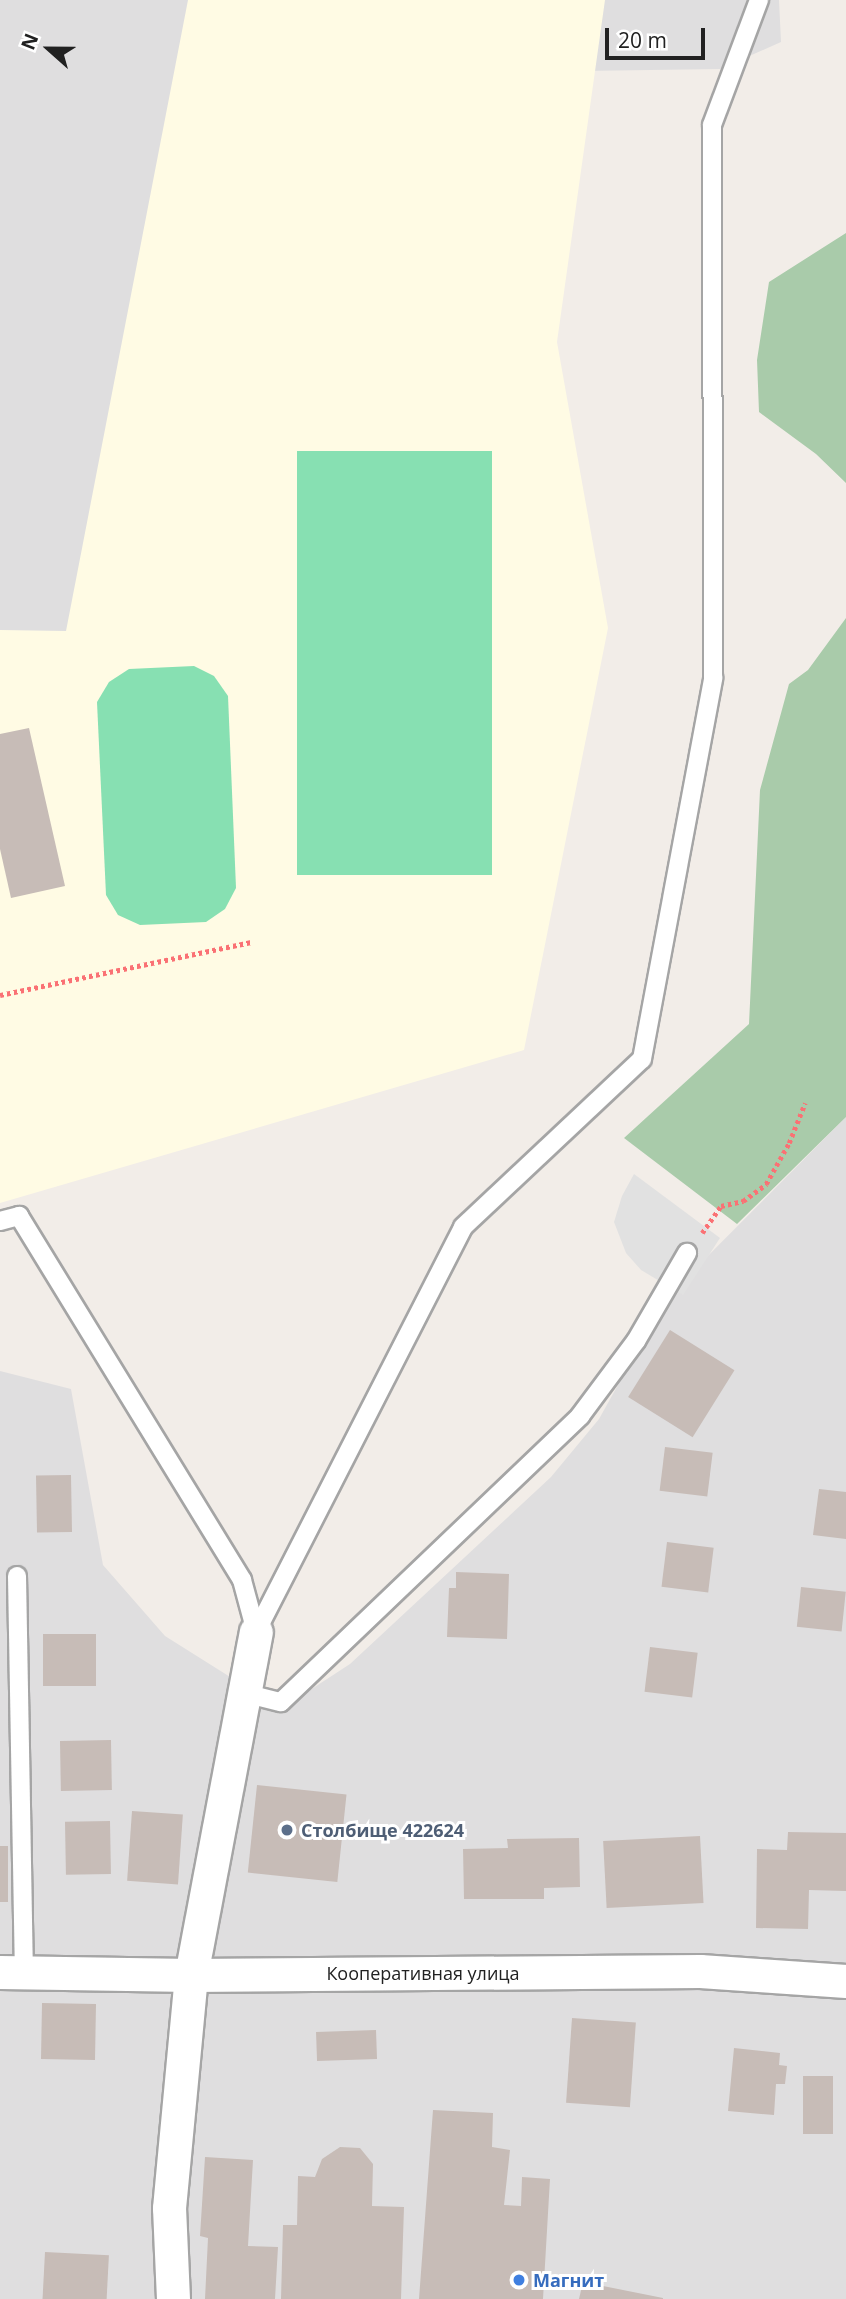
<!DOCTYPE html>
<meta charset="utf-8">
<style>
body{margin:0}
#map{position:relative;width:846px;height:2299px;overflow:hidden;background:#f2ede8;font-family:"Open Sans",sans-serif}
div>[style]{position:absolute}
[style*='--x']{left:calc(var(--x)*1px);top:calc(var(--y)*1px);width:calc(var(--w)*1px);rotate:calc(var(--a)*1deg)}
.residential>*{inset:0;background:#dfdedf}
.education>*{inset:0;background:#fffbe4}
.cemetery>*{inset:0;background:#a9cbaa}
.pitch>*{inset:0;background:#87e0b2;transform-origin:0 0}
.parking>*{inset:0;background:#e1e1e1}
.building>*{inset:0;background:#c7bcb7;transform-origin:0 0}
.path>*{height:4.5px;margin-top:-2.25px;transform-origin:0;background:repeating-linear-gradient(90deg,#fa7174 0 3.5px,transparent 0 7px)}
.roads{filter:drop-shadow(2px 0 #a5a5a5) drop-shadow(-2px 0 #a5a5a5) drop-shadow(0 2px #a5a5a5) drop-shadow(0 -2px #a5a5a5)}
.service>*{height:18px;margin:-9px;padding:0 9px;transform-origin:9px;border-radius:9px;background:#fff}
.minor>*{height:33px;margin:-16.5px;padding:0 16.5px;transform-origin:16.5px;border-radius:16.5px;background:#fff}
.dots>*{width:19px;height:19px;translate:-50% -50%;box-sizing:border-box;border:4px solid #fff;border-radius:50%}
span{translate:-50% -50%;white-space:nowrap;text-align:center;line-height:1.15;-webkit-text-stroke:6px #fff;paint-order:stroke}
.service-label{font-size:18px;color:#4e5e75;font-weight:700}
.left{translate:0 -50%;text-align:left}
.street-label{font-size:18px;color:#212121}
.shop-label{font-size:18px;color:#366cbe;font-weight:700}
.north{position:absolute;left:14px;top:14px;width:70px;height:70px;-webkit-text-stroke:5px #fff;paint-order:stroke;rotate:291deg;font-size:19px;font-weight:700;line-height:28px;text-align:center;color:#212121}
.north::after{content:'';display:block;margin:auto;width:24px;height:32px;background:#212121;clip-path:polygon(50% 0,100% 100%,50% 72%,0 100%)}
.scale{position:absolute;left:605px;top:28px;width:100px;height:32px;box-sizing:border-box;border:4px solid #212121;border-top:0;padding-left:9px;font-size:21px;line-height:24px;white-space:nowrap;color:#212121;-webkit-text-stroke:5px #fff;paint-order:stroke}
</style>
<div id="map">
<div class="residential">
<div style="clip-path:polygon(0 0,779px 0,781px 42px,720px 69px,582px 71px,241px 620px,0 699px)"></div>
<div style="clip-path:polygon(846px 1117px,846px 2299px,0 2299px,0 1371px,71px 1389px,103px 1565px,165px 1636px,281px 1709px,350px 1664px,551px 1477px,599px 1419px,667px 1297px)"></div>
</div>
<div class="education">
<div style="clip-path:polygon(188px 0,605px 0,557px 342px,608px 628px,524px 1050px,0 1203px,0 630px,66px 631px)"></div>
</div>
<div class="cemetery">
<div style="clip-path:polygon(846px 233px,846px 483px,816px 454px,759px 412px,757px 360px,769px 282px)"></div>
<div style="clip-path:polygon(846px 618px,846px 1117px,737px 1224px,624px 1138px,749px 1024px,760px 790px,789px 684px,808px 670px)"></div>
</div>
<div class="pitch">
<div style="left:297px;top:451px;width:195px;height:424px"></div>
<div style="clip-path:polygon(194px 666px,214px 676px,228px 696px,236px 888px,225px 909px,206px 922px,140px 925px,118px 915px,106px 895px,97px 702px,109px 682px,129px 669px)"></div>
</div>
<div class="parking">
<div style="clip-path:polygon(634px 1174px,720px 1238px,683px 1295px,641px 1270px,626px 1253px,614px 1222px,622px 1196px)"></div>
</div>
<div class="building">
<div style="clip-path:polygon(29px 728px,65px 886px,11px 898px,0 849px,0 734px)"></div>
<div style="left:670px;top:1330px;width:76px;height:79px;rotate:32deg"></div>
<div style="left:665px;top:1447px;width:48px;height:44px;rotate:7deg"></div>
<div style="left:71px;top:1475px;width:57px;height:35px;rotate:89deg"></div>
<div style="clip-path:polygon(819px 1489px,846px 1492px,846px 1539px,813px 1535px)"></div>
<div style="left:667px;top:1542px;width:47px;height:45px;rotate:7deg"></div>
<div style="clip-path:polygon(456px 1572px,509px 1574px,507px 1639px,447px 1637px,449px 1588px,456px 1588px)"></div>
<div style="left:801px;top:1587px;width:45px;height:40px;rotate:6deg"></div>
<div style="left:96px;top:1634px;width:52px;height:53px;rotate:90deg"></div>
<div style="left:650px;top:1647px;width:48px;height:45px;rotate:7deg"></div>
<div style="left:111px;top:1740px;width:50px;height:51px;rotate:89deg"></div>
<div style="left:257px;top:1785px;width:90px;height:88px;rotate:6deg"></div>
<div style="left:132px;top:1811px;width:51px;height:70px;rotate:4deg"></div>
<div style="left:110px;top:1821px;width:53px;height:45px;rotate:89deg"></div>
<div style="clip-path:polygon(788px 1832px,846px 1833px,846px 1891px,809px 1890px,808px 1929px,756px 1928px,757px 1849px,787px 1850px)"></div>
<div style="left:700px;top:1836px;width:67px;height:97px;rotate:87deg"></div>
<div style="clip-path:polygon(579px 1838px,580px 1887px,544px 1888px,544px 1899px,464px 1899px,463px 1849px,508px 1848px,507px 1839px)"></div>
<div style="left:0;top:1846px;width:8px;height:56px"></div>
<div style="left:42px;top:2003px;width:54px;height:56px;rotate:1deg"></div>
<div style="left:572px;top:2018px;width:64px;height:85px;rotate:4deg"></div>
<div style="left:376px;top:2030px;width:29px;height:60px;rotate:88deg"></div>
<div style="clip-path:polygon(734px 2048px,780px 2053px,779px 2065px,787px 2066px,785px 2084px,776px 2084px,774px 2115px,728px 2111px)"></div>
<div style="left:803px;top:2076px;width:30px;height:58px"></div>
<div style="clip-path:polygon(433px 2110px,493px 2113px,492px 2147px,510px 2150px,504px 2205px,521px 2206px,522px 2177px,550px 2179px,543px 2299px,419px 2299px)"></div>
<div style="clip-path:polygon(340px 2147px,360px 2148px,373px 2164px,372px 2206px,404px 2207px,401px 2299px,281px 2299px,283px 2225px,297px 2225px,298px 2176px,315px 2177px,322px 2159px)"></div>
<div style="clip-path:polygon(205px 2157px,253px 2160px,248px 2246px,278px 2247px,275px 2299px,205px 2299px,208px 2238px,200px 2236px)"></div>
<div style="left:45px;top:2252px;width:64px;height:47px;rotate:3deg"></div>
<div style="clip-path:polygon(583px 2282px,663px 2298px,663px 2299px,579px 2299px)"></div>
</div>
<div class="path">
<div style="--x:0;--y:995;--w:258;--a:-11.9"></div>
<div style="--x:702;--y:1233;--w:33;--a:-55"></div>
<div style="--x:721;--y:1206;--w:23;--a:-13"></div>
<div style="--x:743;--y:1201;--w:29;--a:-36"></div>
<div style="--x:766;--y:1184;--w:47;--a:-60.7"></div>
<div style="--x:789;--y:1143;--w:43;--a:-68.2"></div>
</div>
<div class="roads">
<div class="service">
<div style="--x:0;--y:1221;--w:20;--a:-15"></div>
<div style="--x:19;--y:1216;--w:427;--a:58.5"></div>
<div style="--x:242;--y:1580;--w:54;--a:74.9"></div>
<div style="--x:17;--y:1576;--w:396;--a:89"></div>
<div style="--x:256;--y:1632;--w:455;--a:-62.9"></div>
<div style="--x:463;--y:1227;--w:245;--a:-43.2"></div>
<div style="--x:642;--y:1059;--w:388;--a:-79.4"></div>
<div style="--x:713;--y:678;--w:553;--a:-90.1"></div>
<div style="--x:712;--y:125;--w:134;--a:-69.4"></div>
<div style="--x:244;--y:1693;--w:38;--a:14"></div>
<div style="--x:281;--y:1702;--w:414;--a:-43.7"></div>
<div style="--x:580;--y:1416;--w:94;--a:-53.3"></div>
<div style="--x:636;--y:1341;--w:102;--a:-59.9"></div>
</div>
<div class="minor">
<div style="--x:0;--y:1972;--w:191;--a:0.9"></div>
<div style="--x:191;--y:1975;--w:509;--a:-0.45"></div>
<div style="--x:700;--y:1971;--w:146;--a:3.9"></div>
<div style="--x:173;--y:2299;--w:91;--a:-92.5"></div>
<div style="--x:169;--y:2208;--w:234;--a:-84.6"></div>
<div style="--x:191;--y:1975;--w:349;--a:-79.3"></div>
</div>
</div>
<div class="dots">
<div style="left:287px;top:1830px;background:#5c6f8a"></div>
<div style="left:519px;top:2280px;background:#3f7fe0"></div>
</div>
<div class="service-label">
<span class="left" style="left:301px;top:1830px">Столбище 422624</span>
</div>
<div class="street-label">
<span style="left:423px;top:1973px">Кооперативная улица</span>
</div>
<div class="shop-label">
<span class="left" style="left:533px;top:2280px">Магнит</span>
</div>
<div class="north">N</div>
<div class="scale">20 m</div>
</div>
